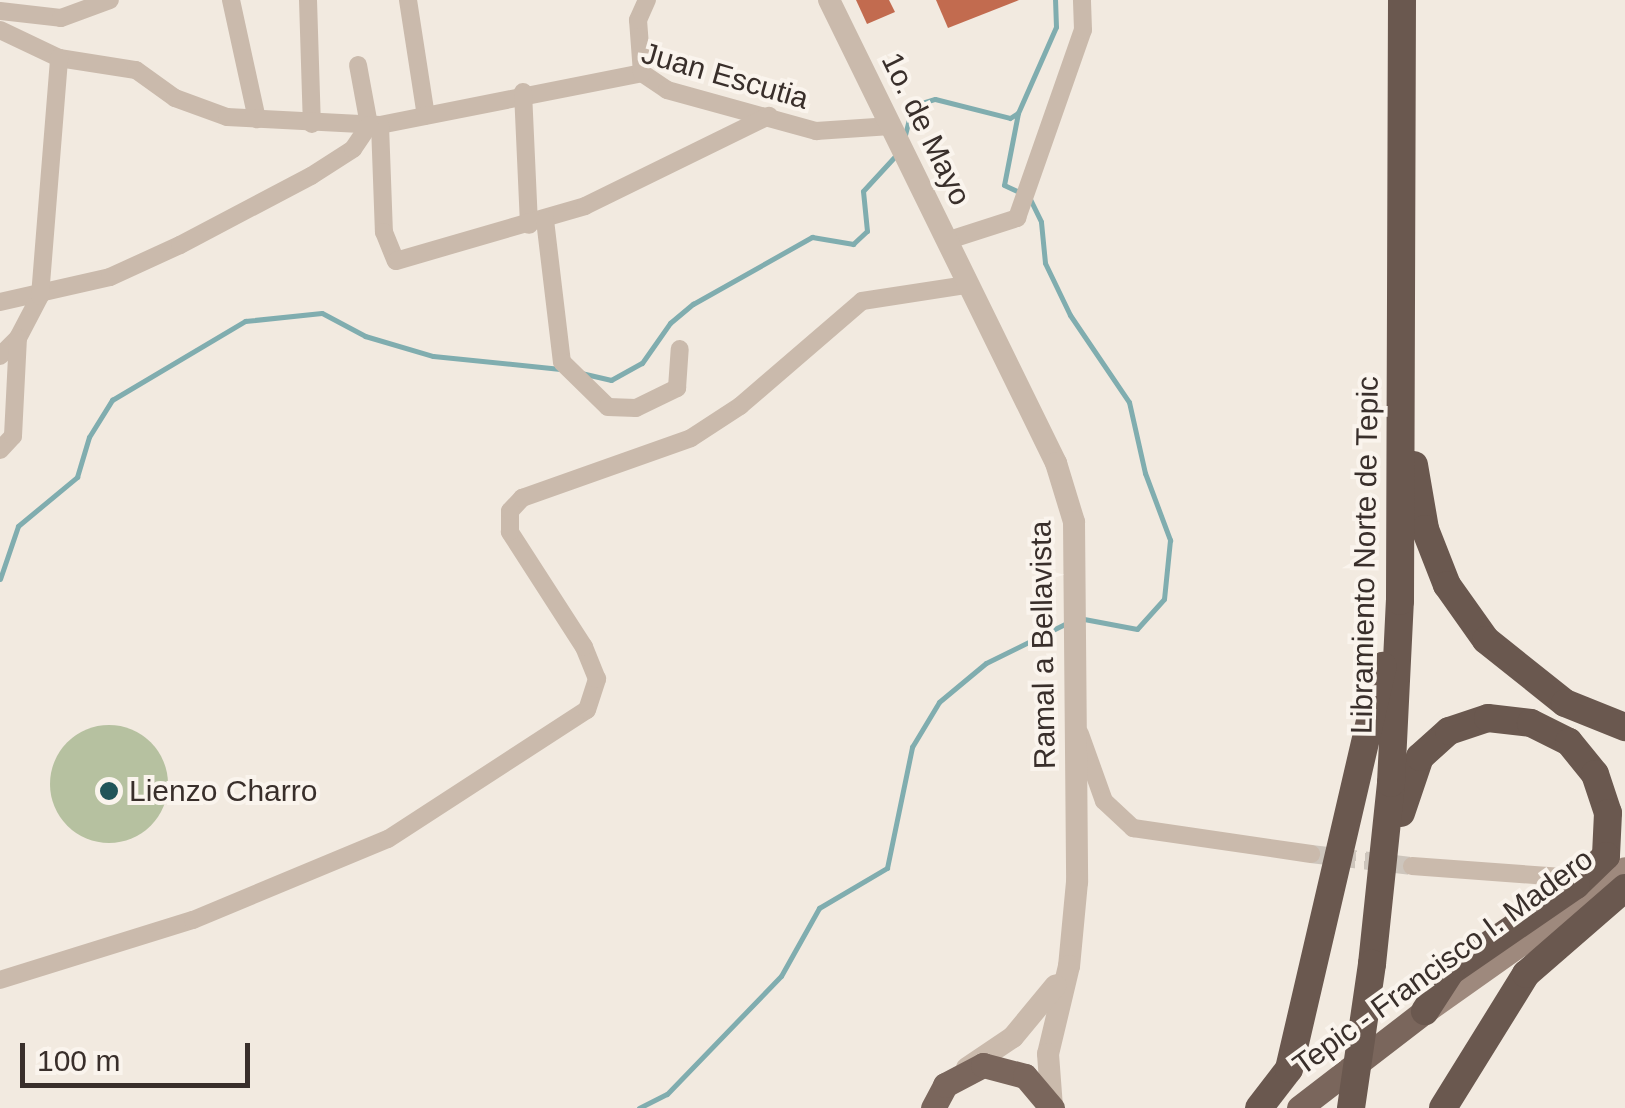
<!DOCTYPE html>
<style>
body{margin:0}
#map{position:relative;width:1625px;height:1108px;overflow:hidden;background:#f2eae0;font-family:Helvetica,sans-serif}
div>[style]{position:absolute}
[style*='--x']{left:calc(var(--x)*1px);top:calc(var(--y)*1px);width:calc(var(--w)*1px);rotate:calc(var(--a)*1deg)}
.green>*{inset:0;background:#b6c1a0}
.round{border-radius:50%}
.stream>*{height:5px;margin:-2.5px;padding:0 2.5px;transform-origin:2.5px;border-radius:2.5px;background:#80adaf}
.building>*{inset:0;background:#c26b4f}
.minor-tunnel>*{height:18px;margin-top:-9px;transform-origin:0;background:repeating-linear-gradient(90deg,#cdc5bc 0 18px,transparent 0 27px)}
.minor>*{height:18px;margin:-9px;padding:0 9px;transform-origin:9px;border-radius:9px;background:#cabaac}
.tertiary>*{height:22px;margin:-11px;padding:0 11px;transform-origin:11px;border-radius:11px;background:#cabaac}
.secondary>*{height:25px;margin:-12.5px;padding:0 12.5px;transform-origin:12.5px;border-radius:12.5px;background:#9e897d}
.primary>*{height:25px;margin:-12.5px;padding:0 12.5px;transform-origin:12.5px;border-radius:12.5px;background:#7a665c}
.trunk>*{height:28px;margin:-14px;padding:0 14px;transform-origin:14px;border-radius:14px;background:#6a584f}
.trunk-bridge>*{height:28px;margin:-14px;padding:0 14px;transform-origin:14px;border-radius:14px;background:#6a584f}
.dots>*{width:28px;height:28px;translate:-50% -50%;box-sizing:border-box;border:5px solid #faf4ed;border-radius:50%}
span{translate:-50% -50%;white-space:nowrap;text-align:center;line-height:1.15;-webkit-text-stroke:8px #faf4ed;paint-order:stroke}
.street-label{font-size:30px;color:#392f2b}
.poi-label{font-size:30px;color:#392f2b}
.left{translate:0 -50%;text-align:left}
.scale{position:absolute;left:20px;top:1043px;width:230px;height:45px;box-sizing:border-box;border:5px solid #392f2b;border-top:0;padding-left:12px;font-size:30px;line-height:35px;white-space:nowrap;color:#392f2b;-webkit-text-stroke:8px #faf4ed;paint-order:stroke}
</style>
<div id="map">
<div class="green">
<div class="round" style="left:50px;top:725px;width:118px;height:118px"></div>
</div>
<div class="stream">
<div style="--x:1018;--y:113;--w:73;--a:101"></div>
<div style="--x:1004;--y:185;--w:19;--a:25"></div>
<div style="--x:905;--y:135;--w:30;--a:-76"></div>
<div style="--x:912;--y:106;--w:24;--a:-17"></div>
<div style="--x:935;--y:99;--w:77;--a:14.2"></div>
<div style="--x:1010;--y:118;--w:9;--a:-32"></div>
<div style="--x:1018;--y:113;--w:94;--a:-66.2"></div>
<div style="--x:1056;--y:27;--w:27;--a:-92"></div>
<div style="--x:1030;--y:199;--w:25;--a:64"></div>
<div style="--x:1041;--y:222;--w:41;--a:84.4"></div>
<div style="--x:1045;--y:263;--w:58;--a:64.3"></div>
<div style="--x:1070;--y:315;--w:105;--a:55.9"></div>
<div style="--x:1129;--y:402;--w:73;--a:77.3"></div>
<div style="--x:1145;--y:473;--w:72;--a:69.5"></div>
<div style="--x:1170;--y:540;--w:59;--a:95.8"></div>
<div style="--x:1164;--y:599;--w:40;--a:132"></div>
<div style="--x:1137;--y:629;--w:54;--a:-169.3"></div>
<div style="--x:581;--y:373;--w:31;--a:13"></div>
<div style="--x:611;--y:380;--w:35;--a:-29"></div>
<div style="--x:642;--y:363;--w:49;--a:-55"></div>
<div style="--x:670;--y:323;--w:30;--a:-40"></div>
<div style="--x:693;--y:304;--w:137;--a:-29.4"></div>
<div style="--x:812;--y:237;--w:42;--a:9.7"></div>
<div style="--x:853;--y:244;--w:19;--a:-43"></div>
<div style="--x:867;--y:231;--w:40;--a:-95.7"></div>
<div style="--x:863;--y:191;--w:50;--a:-47.4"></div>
<div style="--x:0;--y:579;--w:56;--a:-71.2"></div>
<div style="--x:18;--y:526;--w:77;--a:-39.7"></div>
<div style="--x:77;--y:477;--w:42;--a:-73.3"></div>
<div style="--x:89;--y:437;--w:44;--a:-58.1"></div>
<div style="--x:112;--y:400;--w:155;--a:-30.7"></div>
<div style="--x:245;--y:321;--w:77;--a:-5.9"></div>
<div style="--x:322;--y:313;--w:49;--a:28.1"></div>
<div style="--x:365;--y:336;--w:71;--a:16.4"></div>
<div style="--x:433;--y:356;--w:128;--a:5.8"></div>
<div style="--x:639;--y:1108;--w:31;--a:-27"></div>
<div style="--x:667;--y:1094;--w:164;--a:-46"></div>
<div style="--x:781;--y:976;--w:78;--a:-60.8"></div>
<div style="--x:819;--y:908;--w:79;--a:-30.5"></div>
<div style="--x:887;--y:868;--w:124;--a:-78.3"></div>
<div style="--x:912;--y:747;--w:52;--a:-59"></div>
<div style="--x:939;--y:702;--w:61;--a:-39.7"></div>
<div style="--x:986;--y:663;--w:93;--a:-26.3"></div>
</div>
<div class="building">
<div style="clip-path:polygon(856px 0,889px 0,895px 12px,867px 24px)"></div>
<div style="clip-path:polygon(936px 0,1019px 0,948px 28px)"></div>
</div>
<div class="minor-tunnel">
<div style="--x:1311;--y:854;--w:102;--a:6.8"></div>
</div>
<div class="minor">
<div style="--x:231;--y:0;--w:122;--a:77.7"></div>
<div style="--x:308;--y:0;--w:124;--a:88.2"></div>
<div style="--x:408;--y:0;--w:117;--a:81.2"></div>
<div style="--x:0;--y:11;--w:61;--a:6.5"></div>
<div style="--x:61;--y:18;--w:52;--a:-20.2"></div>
<div style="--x:0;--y:30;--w:65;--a:25.4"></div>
<div style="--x:59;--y:58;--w:78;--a:8.9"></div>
<div style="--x:136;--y:70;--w:48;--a:35.7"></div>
<div style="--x:175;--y:98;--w:55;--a:20.1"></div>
<div style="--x:227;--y:117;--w:153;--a:3"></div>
<div style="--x:380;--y:125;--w:267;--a:-11.2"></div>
<div style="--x:642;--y:73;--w:30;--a:34"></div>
<div style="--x:667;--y:90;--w:155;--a:15.4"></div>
<div style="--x:816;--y:131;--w:75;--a:-3.8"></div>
<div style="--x:358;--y:65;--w:61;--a:79.6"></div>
<div style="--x:642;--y:73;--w:53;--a:-94.3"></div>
<div style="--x:638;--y:20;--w:22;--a:-66"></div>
<div style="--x:523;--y:92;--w:133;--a:87.4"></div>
<div style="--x:380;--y:125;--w:107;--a:87.9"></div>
<div style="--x:384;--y:232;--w:31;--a:68"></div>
<div style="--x:396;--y:261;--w:197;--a:-16.2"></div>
<div style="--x:585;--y:206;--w:205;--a:-26.1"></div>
<div style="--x:545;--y:220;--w:143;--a:83.2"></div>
<div style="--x:562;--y:362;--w:64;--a:44.4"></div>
<div style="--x:608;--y:407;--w:28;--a:2"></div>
<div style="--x:636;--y:408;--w:46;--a:-26"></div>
<div style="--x:677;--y:388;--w:39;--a:-86"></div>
<div style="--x:946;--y:241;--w:75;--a:-17.9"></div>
<div style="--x:1017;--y:218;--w:199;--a:-70.7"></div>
<div style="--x:1083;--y:30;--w:30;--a:-92"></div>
<div style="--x:0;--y:302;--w:113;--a:-12.8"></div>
<div style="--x:110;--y:277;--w:77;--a:-24.6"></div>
<div style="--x:180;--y:245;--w:148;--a:-27.8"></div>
<div style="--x:311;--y:176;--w:50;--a:-32.7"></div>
<div style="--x:353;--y:149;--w:29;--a:-56"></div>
<div style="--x:0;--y:356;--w:25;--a:-45"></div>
<div style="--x:18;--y:338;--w:47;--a:-62.4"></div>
<div style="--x:40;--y:296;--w:239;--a:-85.4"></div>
<div style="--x:0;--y:450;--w:19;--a:-47"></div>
<div style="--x:13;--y:436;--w:98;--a:-87.1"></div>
<div style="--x:1080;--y:734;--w:71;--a:70.3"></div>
<div style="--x:1104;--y:801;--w:40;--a:43"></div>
<div style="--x:1133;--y:828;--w:180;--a:8.3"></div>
<div style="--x:1412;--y:866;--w:151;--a:4.2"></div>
<div style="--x:0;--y:980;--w:202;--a:-17.3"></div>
<div style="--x:193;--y:920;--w:211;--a:-22.6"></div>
<div style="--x:388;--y:839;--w:237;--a:-33"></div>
<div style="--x:587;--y:710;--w:33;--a:-72"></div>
<div style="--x:597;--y:679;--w:35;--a:-112"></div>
<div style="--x:584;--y:647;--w:137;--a:-122.8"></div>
<div style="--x:510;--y:532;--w:21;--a:-90"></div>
<div style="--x:510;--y:511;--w:18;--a:-47"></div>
<div style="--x:522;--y:498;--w:179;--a:-19.5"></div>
<div style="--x:691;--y:438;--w:59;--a:-33.1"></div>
<div style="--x:740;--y:406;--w:161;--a:-40.7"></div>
<div style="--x:862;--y:301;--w:106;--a:-8.7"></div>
</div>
<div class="tertiary">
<div style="--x:829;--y:0;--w:516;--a:63.88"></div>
<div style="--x:1056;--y:463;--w:62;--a:73"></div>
<div style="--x:1074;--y:522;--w:360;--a:89.5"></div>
<div style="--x:1077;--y:882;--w:84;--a:95.4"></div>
<div style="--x:1069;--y:966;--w:90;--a:103.4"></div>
<div style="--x:1048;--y:1054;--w:53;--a:85.7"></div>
<div style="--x:967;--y:1068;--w:55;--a:-34"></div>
<div style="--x:1013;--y:1037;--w:67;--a:-50.4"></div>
</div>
<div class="secondary">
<div style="--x:1429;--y:1008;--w:240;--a:-35.3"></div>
</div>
<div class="primary">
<div style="--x:933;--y:1108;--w:26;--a:-62"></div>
<div style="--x:945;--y:1085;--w:43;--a:-27.8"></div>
<div style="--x:983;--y:1065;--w:43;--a:14.7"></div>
<div style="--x:1025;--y:1076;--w:42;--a:49.8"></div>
<div style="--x:1299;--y:1108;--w:159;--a:-37.6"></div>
</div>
<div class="trunk">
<div style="--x:1414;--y:465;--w:65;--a:80.2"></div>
<div style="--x:1425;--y:529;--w:60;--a:68.6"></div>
<div style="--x:1447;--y:585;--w:67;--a:54.7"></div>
<div style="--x:1486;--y:640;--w:101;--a:38.6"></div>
<div style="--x:1565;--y:703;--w:65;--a:21.8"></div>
<div style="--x:1401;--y:813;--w:59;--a:-71.3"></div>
<div style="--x:1420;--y:757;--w:39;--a:-42"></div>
<div style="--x:1449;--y:731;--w:41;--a:-18.4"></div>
<div style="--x:1488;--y:718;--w:43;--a:6.6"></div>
<div style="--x:1531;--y:723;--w:42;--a:26.6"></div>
<div style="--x:1569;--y:742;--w:41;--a:50.9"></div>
<div style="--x:1595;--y:774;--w:41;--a:71.6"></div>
<div style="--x:1608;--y:813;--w:43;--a:92.7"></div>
<div style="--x:1606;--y:856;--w:42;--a:136"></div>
<div style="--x:1576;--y:885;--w:152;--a:145.5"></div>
<div style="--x:1451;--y:971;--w:48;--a:123"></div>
<div style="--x:1372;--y:964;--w:182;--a:-84"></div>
<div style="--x:1391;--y:783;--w:182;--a:-87.2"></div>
<div style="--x:1400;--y:601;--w:601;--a:-89.81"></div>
<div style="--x:1259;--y:1108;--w:49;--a:-52.4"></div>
<div style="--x:1289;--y:1069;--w:414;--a:-76.9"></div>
<div style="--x:1443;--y:1108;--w:158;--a:-58.2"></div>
<div style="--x:1526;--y:974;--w:131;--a:-41"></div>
</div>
<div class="trunk-bridge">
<div style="--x:1351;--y:1108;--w:146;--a:-81.7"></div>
</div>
<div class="dots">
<div style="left:109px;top:791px;background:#215559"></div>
</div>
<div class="street-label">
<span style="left:725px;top:76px;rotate:16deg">Juan Escutia</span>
<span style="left:926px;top:129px;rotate:64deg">1o. de Mayo</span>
<span style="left:1365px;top:555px;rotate:-89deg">Libramiento Norte de Tepic</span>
<span style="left:1043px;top:645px;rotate:-91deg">Ramal a Bellavista</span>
<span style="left:1443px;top:962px;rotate:-36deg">Tepic - Francisco I. Madero</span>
</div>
<div class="poi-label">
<span class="left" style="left:129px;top:791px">Lienzo Charro</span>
</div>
<div class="scale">100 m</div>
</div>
